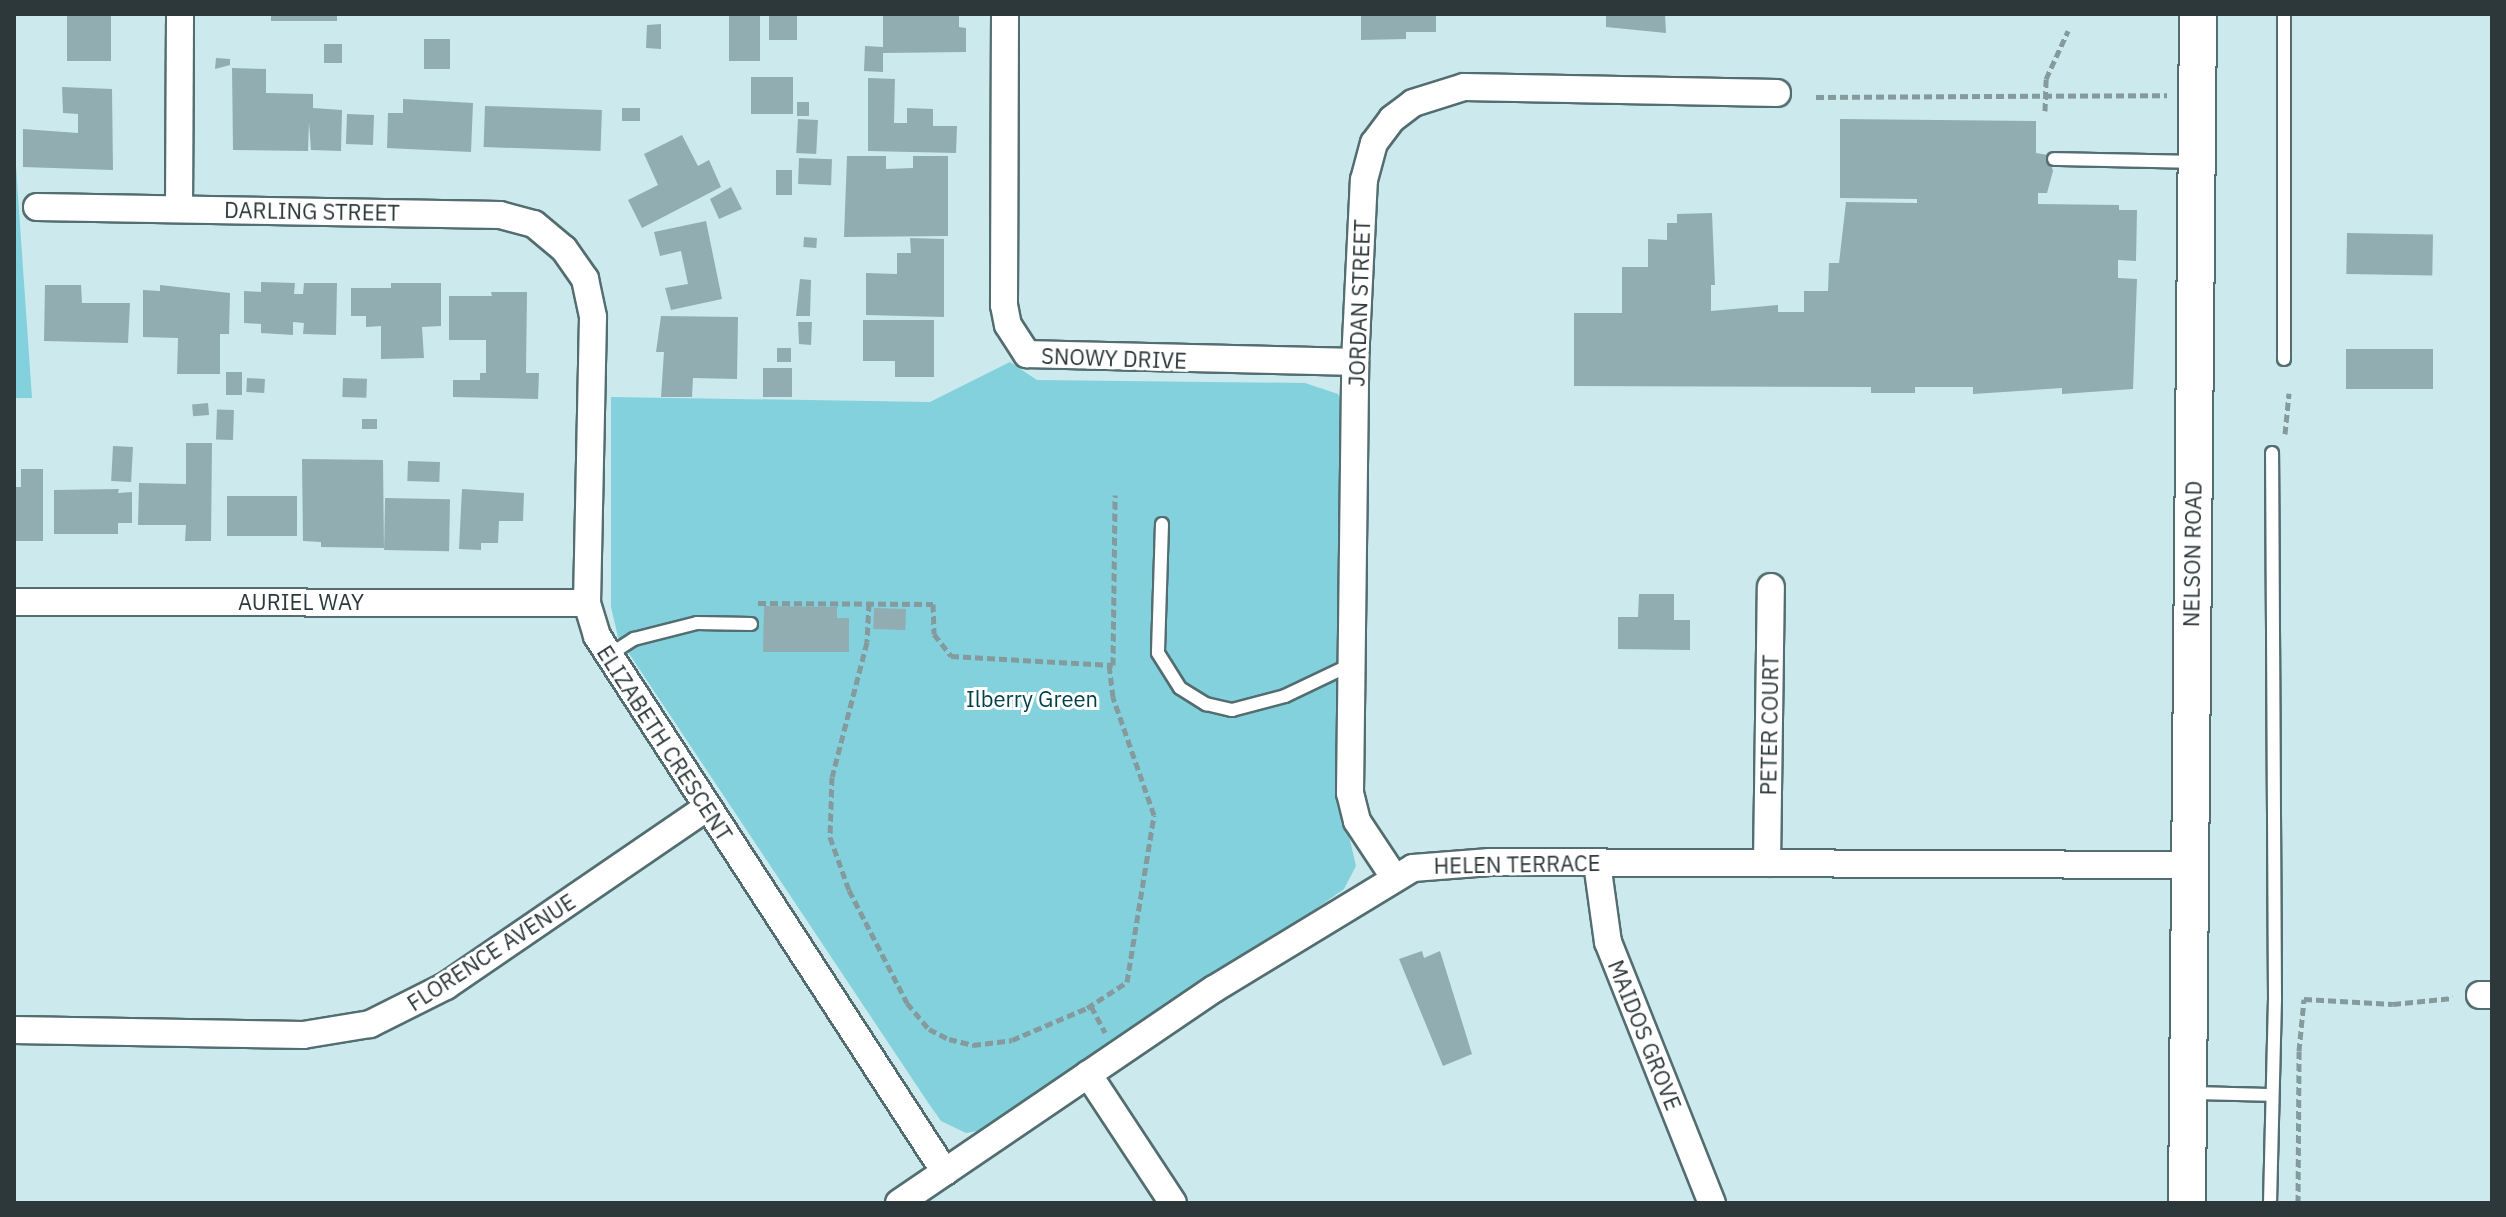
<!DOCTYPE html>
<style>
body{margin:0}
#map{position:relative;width:2506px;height:1217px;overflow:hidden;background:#cce9ed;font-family:"IBM Plex Sans",sans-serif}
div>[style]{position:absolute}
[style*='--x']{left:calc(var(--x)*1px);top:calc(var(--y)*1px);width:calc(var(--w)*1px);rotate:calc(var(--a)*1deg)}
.green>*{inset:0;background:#82d1dd}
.building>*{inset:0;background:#92adb1;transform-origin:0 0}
.path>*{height:5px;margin-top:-2.5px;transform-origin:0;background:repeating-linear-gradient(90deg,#859a9d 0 8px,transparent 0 12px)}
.roads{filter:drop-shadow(2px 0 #536d70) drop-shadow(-2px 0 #536d70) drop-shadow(0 2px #536d70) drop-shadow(0 -2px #536d70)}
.service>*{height:12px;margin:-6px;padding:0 6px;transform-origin:6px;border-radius:6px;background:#fff}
.minor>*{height:26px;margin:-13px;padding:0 13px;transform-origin:13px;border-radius:13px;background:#fff}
.secondary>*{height:36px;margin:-18px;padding:0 18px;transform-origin:18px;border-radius:18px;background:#fff}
span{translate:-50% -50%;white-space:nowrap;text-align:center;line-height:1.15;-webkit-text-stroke:6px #fff;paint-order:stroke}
.street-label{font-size:22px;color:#2d383a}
.park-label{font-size:22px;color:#004148}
.frame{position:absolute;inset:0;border:16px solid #2d383a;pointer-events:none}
</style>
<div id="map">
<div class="green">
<div style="clip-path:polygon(14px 134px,18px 196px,32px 398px,14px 398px)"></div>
<div style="clip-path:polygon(1010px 362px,1037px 380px,1305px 383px,1338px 394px,1342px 402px,1345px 819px,1356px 866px,1344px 889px,1303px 918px,983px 1130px,966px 1133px,941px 1121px,929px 1104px,618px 637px,611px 607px,611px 397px,930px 402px)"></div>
</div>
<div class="building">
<div style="left:67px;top:14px;width:44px;height:47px"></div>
<div style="left:271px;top:14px;width:66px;height:7px"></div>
<div style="left:729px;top:14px;width:31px;height:47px"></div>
<div style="left:769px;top:14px;width:28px;height:26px"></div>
<div style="clip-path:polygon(883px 14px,959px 14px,959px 27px,966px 28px,966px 52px,883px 53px,883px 72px,864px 71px,865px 46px,883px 47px)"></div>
<div style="clip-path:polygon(1361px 14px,1436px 14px,1436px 32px,1406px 32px,1406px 39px,1361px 40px)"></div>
<div style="clip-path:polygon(1606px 14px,1665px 14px,1666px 33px,1606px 27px)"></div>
<div style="clip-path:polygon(661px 24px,661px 49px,646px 48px,647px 25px)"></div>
<div style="left:424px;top:39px;width:26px;height:30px"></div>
<div style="left:324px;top:44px;width:18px;height:19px"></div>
<div style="clip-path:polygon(216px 58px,230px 59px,230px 65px,215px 69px)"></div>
<div style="clip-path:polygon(232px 68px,266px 69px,266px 93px,313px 94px,313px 108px,342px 110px,341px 151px,311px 150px,309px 122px,308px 151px,233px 150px)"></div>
<div style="left:751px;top:77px;width:42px;height:37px"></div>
<div style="clip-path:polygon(868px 78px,895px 79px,894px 123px,907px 123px,907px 108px,933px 109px,933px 126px,957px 126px,956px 153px,868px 151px)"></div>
<div style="clip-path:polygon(62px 87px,112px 89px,113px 170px,23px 167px,23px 129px,78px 133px,78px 114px,63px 113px)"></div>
<div style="clip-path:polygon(403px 99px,473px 103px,471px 152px,387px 148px,388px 113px,403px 113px)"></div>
<div style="left:797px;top:102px;width:12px;height:14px"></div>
<div style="left:485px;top:106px;width:117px;height:41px;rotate:2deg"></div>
<div style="left:622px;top:108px;width:18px;height:13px"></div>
<div style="left:347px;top:114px;width:27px;height:30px;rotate:2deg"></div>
<div style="left:798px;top:119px;width:20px;height:34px;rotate:3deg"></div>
<div style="clip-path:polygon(1840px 119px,2036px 121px,2036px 153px,2048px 155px,2053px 171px,2047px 193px,2038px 193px,2038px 204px,2119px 205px,2119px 210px,2137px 210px,2136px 261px,2118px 260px,2118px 278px,2137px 279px,2133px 389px,2062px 394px,2062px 388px,1973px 394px,1973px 387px,1915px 387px,1915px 393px,1871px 393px,1871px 387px,1574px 386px,1574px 313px,1622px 313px,1622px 267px,1648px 267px,1648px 239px,1667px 240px,1667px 223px,1677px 223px,1677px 214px,1712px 213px,1715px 285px,1711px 285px,1711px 311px,1778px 305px,1778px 312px,1804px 312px,1804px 291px,1828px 291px,1829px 263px,1839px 263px,1846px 202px,1917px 203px,1917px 199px,1840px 198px)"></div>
<div style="clip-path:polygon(682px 135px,698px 166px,709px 160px,721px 187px,642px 228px,628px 200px,658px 185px,644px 154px)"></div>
<div style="clip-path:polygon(847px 156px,886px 156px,886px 169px,913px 168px,913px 156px,948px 156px,948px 236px,844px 237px)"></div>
<div style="left:799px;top:158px;width:33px;height:26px;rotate:2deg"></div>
<div style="left:792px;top:170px;width:25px;height:16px;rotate:90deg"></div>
<div style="clip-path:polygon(731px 187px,742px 209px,719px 219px,710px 199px)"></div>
<div style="clip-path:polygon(706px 221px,722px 299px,671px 310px,665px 288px,688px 284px,681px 251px,660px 256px,654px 232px)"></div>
<div style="left:2347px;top:233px;width:86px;height:41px;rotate:1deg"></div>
<div style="left:804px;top:237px;width:13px;height:10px;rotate:4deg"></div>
<div style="clip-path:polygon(910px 238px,944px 239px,944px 317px,866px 315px,866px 273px,897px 274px,897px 253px,911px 253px)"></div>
<div style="clip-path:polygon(800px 279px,811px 280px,810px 316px,796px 316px)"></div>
<div style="clip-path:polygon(261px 282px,295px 283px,294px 294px,303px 294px,304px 283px,337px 283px,336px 335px,303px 334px,304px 323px,293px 322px,293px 335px,261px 333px,261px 324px,244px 323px,244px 291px,261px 292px)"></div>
<div style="clip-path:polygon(391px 283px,441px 283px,441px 326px,422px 327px,424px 358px,381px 359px,381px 326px,366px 327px,366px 316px,351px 316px,351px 288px,391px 288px)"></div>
<div style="clip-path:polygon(45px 285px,81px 285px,82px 303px,130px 303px,128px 343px,44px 341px)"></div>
<div style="clip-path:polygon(160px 285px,230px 293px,229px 334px,220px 334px,220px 374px,177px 374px,178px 338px,143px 337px,143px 290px,160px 291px)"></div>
<div style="clip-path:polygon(491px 292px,527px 292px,526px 373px,539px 373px,538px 399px,453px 397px,453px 380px,480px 380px,480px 373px,486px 373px,486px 340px,449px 340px,449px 296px,492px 296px)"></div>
<div style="clip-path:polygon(661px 316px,738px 317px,737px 379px,693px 378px,692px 397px,661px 397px,664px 352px,656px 352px)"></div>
<div style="clip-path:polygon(863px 320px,934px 320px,934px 377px,895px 377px,895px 361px,863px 361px)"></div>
<div style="clip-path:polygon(798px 322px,812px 322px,811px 345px,799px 344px)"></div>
<div style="left:777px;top:348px;width:14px;height:14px"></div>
<div style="left:2346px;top:349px;width:87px;height:40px"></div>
<div style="left:763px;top:368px;width:29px;height:29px"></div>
<div style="left:226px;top:372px;width:16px;height:23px"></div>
<div style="left:247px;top:378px;width:18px;height:14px;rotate:3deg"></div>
<div style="left:343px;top:378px;width:24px;height:19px;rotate:2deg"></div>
<div style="left:208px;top:403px;width:12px;height:16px;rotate:85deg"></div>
<div style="left:234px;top:410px;width:30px;height:17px;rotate:92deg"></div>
<div style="left:362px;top:419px;width:15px;height:10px"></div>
<div style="clip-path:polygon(186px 443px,212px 443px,211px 541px,185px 541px,186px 525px,138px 525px,139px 483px,186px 484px)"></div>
<div style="left:113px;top:446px;width:20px;height:35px;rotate:3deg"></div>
<div style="clip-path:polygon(302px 459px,383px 460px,384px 548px,321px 547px,321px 542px,303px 541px)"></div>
<div style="left:408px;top:461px;width:32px;height:20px;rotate:2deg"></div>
<div style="clip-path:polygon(21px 469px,43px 469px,43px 541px,14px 541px,14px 487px,21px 487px)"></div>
<div style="clip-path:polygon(119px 489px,118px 493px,132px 492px,132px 523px,118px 523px,118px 534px,54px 534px,54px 490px)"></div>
<div style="clip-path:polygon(462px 489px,524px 493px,523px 521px,499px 521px,498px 543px,481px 543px,481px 550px,459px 549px)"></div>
<div style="left:227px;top:496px;width:70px;height:40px"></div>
<div style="left:385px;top:498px;width:65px;height:52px;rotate:1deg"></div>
<div style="clip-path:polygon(1639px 594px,1674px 594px,1674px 620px,1690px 620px,1690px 650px,1618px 649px,1618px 617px,1638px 617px)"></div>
<div style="clip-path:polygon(764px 606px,837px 607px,837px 618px,849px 618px,849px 652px,763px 652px)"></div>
<div style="left:874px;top:608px;width:32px;height:21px;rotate:2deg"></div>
<div style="clip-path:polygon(1422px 951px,1424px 958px,1440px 951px,1472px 1054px,1443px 1066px,1399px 959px)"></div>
</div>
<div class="path">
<div style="--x:1816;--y:97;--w:351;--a:-0.3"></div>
<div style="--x:2045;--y:111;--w:32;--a:-88"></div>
<div style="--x:2046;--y:79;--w:53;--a:-65.4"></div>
<div style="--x:2285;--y:434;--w:41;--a:-84.4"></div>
<div style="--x:758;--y:603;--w:175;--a:0.3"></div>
<div style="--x:933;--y:604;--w:30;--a:88"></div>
<div style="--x:934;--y:634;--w:28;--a:52"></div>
<div style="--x:951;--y:656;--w:162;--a:3.2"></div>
<div style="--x:1113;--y:665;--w:170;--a:-89.3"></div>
<div style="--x:869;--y:603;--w:39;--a:93"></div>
<div style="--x:867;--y:642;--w:139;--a:104.5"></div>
<div style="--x:832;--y:777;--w:60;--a:91.9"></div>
<div style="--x:830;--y:837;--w:56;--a:70.3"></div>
<div style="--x:849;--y:890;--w:127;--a:62.8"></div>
<div style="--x:907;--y:1003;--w:34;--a:50"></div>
<div style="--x:929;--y:1029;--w:22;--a:27"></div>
<div style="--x:949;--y:1039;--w:25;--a:14"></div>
<div style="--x:973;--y:1045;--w:39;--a:-7"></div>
<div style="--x:1012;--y:1040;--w:82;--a:-23.1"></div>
<div style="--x:1087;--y:1008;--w:48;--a:-33"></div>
<div style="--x:1127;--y:982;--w:169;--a:-80.8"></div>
<div style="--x:1154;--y:815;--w:125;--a:-109.2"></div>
<div style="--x:1113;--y:697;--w:32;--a:-97"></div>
<div style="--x:2304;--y:999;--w:89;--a:3.2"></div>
<div style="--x:2393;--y:1004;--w:60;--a:-5.7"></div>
<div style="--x:1091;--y:1006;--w:30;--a:62"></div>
<div style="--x:2298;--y:1203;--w:152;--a:-89.6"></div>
<div style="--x:2299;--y:1051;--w:52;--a:-84.5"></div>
</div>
<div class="roads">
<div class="service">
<div style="--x:2054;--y:159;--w:139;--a:1.2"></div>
<div style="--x:2284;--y:359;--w:345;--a:-90"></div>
<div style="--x:1162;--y:524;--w:129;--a:91.8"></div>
<div style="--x:1158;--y:653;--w:41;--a:57.8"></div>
<div style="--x:1180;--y:688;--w:31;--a:32"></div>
<div style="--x:1206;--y:704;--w:27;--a:13"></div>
<div style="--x:1232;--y:710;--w:55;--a:-14.8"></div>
<div style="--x:1285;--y:696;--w:74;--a:-25.5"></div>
<div style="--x:609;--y:655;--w:30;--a:-33"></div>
<div style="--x:634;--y:639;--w:65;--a:-14.3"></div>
<div style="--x:697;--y:623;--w:54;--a:1.1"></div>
<div style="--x:2191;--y:1093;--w:81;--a:1.4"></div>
<div style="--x:2270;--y:1203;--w:204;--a:-88.6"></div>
<div style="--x:2275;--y:999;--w:546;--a:-90.31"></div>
</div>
<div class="minor">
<div style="--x:1005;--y:14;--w:291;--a:90.2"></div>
<div style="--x:1004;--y:305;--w:20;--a:79"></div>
<div style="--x:1008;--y:325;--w:35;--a:57"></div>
<div style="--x:1027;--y:354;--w:328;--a:1.4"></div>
<div style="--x:37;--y:207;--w:463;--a:1"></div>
<div style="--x:500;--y:215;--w:35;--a:15"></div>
<div style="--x:534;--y:224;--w:39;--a:40"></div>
<div style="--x:564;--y:249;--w:37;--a:55"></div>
<div style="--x:585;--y:279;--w:39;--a:78"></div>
<div style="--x:593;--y:317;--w:286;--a:91.2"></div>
<div style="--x:587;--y:603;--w:34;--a:73"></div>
<div style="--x:597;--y:636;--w:639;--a:57.01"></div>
<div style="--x:179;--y:209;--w:195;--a:-89.7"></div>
<div style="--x:14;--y:602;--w:573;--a:0.1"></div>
<div style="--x:1597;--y:863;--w:80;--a:82.1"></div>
<div style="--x:1608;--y:942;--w:281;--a:68.3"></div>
<div style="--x:1767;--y:863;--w:276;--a:-89.2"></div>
<div style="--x:1394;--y:877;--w:67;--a:-123.5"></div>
<div style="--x:1357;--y:821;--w:29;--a:-104"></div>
<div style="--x:1350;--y:793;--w:431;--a:-89.3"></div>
<div style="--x:1355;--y:362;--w:182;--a:-87.2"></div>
<div style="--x:1364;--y:180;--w:38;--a:-75"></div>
<div style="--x:1374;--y:143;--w:30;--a:-53"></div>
<div style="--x:1392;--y:119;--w:26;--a:-37"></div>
<div style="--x:1413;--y:103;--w:53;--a:-17.4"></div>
<div style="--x:1464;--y:87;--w:313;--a:1.1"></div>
<div style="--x:2480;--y:995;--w:12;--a:0"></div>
<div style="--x:14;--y:1030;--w:289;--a:1"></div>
<div style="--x:303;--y:1035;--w:68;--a:-9.3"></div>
<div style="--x:370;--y:1024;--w:85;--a:-26.6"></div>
<div style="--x:446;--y:986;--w:315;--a:-34.4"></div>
<div style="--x:1088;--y:1074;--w:154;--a:56.6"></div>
<div style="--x:899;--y:1203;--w:381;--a:-34.2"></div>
<div style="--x:1214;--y:989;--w:233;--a:-31.3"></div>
<div style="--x:1413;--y:868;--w:77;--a:-4.5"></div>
<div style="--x:1490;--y:862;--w:698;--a:0.25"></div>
</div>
<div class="secondary">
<div style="--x:2187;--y:1203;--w:1189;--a:-89.47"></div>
</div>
</div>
<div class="street-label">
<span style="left:312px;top:211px;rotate:1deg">DARLING STREET</span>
<span style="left:1359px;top:303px;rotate:-88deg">JORDAN STREET</span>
<span style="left:1114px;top:358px;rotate:2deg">SNOWY DRIVE</span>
<span style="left:2192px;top:554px;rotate:-89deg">NELSON ROAD</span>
<span style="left:301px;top:602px">AURIEL WAY</span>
<span style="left:1769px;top:725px;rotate:-89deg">PETER COURT</span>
<span style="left:665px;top:743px;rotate:57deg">ELIZABETH CRESCENT</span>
<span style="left:1517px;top:864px;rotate:-1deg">HELEN TERRACE</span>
<span style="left:491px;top:952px;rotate:-33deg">FLORENCE AVENUE</span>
<span style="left:1645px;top:1035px;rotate:68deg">MAIDOS GROVE</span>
</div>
<div class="park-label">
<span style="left:1032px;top:699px">Ilberry Green</span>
</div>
<div class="frame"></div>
</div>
